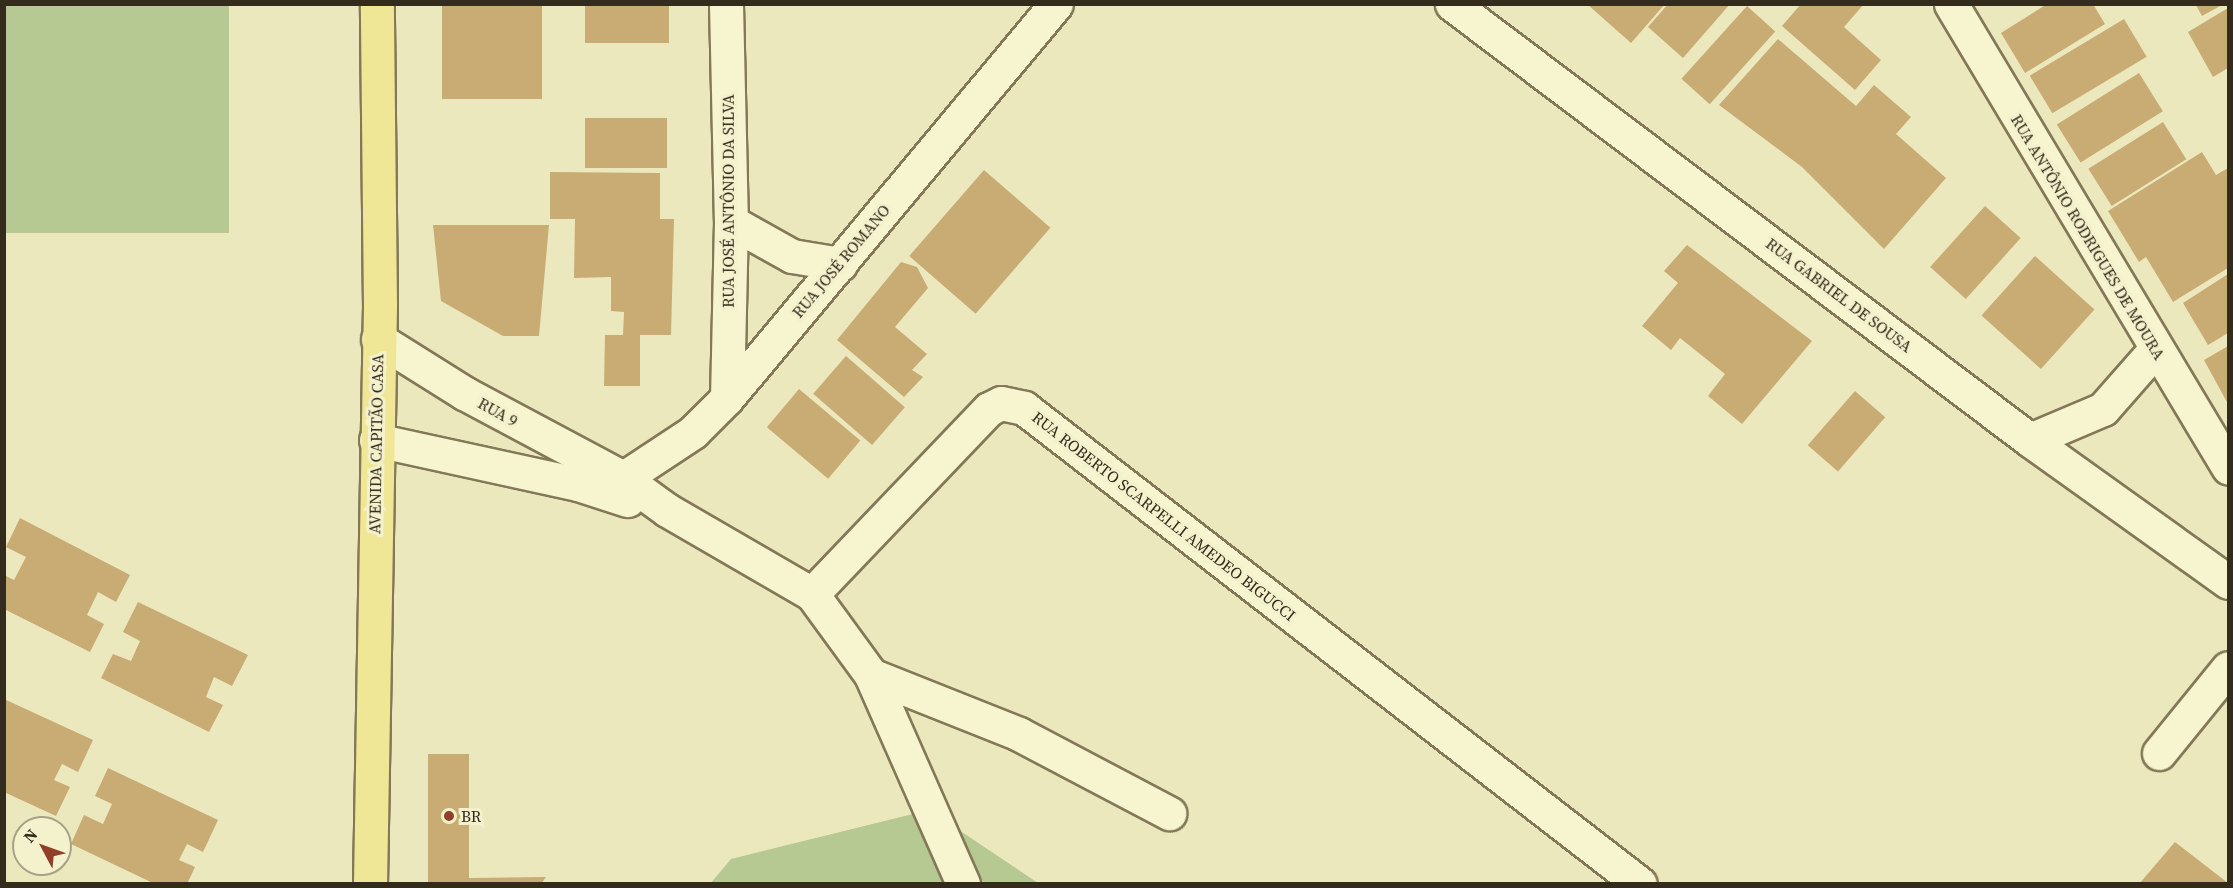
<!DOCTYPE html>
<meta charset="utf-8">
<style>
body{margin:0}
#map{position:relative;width:2233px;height:888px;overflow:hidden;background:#ece8be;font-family:"Source Serif 4",serif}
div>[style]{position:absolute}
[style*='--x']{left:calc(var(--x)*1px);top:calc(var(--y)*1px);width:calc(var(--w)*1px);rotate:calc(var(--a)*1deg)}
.green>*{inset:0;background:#b6c992;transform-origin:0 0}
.building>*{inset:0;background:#c9ab74;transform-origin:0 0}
.roads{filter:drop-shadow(2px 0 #837857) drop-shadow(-2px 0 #837857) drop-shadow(0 2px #837857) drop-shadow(0 -2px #837857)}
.minor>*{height:33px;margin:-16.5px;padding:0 16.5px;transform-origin:16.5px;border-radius:16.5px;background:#f7f4d0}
.major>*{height:33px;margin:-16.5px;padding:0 16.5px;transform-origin:16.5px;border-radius:16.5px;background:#efe795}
.dots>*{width:16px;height:16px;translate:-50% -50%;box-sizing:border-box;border:3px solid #f4f1cd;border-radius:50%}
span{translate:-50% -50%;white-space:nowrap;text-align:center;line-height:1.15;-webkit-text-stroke:6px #f4f1cd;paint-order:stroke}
.street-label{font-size:16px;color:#332c1c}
.poi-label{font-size:16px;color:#332c1c}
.left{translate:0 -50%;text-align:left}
.frame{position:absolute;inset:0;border:6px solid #332c1c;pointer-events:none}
.north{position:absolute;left:12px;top:816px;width:60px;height:60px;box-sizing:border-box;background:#f4f1cd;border:2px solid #a7a286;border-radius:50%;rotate:311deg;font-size:16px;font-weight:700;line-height:24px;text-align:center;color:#332c1c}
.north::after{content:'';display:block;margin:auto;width:21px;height:27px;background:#904029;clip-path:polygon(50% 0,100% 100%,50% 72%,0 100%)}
</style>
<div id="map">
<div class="green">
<div style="left:4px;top:5px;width:225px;height:228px"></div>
<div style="clip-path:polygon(929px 810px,1038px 883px,710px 884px,731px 859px)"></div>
</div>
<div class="building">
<div style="left:442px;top:4px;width:100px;height:95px"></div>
<div style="left:585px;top:4px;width:84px;height:39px"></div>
<div style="clip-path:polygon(1587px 4px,1665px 4px,1631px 43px)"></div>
<div style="clip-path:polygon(1668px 4px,1730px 4px,1683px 58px,1648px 27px)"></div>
<div style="clip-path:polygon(1801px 4px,1864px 4px,1844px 27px,1881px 60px,1855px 90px,1782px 26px)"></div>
<div style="clip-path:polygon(2047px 4px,2093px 4px,2105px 24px,2025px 73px,2001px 33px)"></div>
<div style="clip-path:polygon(2196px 5px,2222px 5px,2202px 16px)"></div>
<div style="left:1747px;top:6px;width:38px;height:98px;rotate:42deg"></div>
<div style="clip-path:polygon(2228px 8px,2228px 68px,2213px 77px,2188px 32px)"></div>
<div style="left:2124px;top:19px;width:44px;height:110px;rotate:59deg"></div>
<div style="clip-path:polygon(1778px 39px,1856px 106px,1874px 85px,1911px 117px,1896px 134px,1946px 178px,1884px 249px,1802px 167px,1719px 105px)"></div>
<div style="left:2139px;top:73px;width:45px;height:97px;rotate:58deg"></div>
<div style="left:585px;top:118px;width:82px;height:50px"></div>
<div style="left:2163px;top:122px;width:44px;height:88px;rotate:58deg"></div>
<div style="clip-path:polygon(2202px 152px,2216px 175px,2228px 168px,2228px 268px,2173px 302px,2146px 257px,2139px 262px,2108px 211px)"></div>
<div style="left:984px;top:170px;width:88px;height:114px;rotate:41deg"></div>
<div style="clip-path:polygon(550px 172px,660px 173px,660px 219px,674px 219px,671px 335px,640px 335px,640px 386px,604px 386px,605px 335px,623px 335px,624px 312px,611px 311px,611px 277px,574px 278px,575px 219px,550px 219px)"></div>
<div style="left:1985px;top:206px;width:48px;height:82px;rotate:42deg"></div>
<div style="clip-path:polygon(433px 225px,549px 225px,539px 336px,503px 336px,441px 301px)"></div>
<div style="clip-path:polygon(1687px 245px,1812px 341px,1742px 424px,1708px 396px,1725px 374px,1680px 338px,1671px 350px,1642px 326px,1678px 283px,1664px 271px)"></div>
<div style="left:2035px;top:256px;width:80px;height:80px;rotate:42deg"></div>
<div style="clip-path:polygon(901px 262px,917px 267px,928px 288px,895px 327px,927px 354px,912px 370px,923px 377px,904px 397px,837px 340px)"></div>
<div style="clip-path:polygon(2228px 274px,2228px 333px,2208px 345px,2183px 303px)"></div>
<div style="clip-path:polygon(2228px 346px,2228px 404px,2204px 360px)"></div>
<div style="left:846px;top:356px;width:78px;height:50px;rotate:41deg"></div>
<div style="left:799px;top:389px;width:80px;height:50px;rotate:40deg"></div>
<div style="left:1855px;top:391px;width:40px;height:72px;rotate:41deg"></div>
<div style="clip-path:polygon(20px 518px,130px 575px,116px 602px,98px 592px,87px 615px,104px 624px,90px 652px,4px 609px,4px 575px,14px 580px,26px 557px,6px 547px)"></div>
<div style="clip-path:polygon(138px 602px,248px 655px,232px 686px,214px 677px,206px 697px,223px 705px,209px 732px,101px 678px,113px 654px,131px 661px,140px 641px,123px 632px)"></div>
<div style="clip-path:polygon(4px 699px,93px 740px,78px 772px,62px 764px,54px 780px,70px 787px,56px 816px,4px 792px)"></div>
<div style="clip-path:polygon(428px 754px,469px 754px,469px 878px,546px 877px,541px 884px,428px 884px)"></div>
<div style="clip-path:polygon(108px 768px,218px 820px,203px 852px,187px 844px,179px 860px,195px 867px,187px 884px,155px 884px,71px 844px,84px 815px,103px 824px,112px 804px,95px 796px)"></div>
<div style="clip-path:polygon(2175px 842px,2228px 883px,2228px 884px,2139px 884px)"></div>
</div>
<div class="roads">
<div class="minor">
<div style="--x:726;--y:4;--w:218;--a:88.7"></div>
<div style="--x:731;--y:222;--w:176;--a:91.3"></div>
<div style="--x:1452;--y:4;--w:724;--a:37.03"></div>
<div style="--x:2030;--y:440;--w:244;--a:35.6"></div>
<div style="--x:1951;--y:4;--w:540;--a:59.11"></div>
<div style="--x:731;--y:222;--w:70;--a:29.1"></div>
<div style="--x:792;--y:256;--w:49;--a:9.5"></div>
<div style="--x:378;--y:339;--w:102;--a:32.1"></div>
<div style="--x:464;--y:393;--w:180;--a:28.1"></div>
<div style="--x:623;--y:478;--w:54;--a:36"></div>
<div style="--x:667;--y:510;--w:168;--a:30.1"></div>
<div style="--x:812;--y:594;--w:256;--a:-46.3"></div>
<div style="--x:989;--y:409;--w:13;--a:-27"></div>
<div style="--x:1001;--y:403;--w:24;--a:12"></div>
<div style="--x:1024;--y:408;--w:778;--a:37.69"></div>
<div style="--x:376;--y:440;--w:207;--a:12.3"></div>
<div style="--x:578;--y:484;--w:52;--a:18.1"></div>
<div style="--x:2030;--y:440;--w:79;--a:-23"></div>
<div style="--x:2103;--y:409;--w:77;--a:-48.7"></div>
<div style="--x:607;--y:489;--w:103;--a:-33.5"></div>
<div style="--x:693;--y:432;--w:48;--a:-45"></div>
<div style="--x:727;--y:398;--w:513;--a:-50.14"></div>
<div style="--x:812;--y:594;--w:100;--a:53.9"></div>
<div style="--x:871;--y:675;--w:228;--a:66.2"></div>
<div style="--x:871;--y:675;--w:159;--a:21.7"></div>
<div style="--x:1019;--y:734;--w:170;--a:27.8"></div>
<div style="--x:2159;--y:753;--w:109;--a:-50.9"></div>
</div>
<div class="major">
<div style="--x:370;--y:884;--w:578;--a:-89.01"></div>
<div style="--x:380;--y:306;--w:302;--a:-90.6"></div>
</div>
</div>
<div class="dots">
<div style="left:449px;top:816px;background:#904029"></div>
</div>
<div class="street-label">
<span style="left:728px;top:201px;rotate:-90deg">RUA JOSÉ ANTÔNIO DA SILVA</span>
<span style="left:2088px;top:237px;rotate:59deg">RUA ANTÔNIO RODRIGUES DE MOURA</span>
<span style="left:841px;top:261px;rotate:-50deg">RUA JOSÉ ROMANO</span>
<span style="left:1839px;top:295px;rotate:37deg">RUA GABRIEL DE SOUSA</span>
<span style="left:498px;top:412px;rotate:29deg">RUA 9</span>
<span style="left:376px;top:444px;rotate:-89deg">AVENIDA CAPITÃO CASA</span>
<span style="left:1164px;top:516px;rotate:38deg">RUA ROBERTO SCARPELLI AMEDEO BIGUCCI</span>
</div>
<div class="poi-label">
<span class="left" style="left:461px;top:816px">BR</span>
</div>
<div class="frame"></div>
<div class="north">N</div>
</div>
